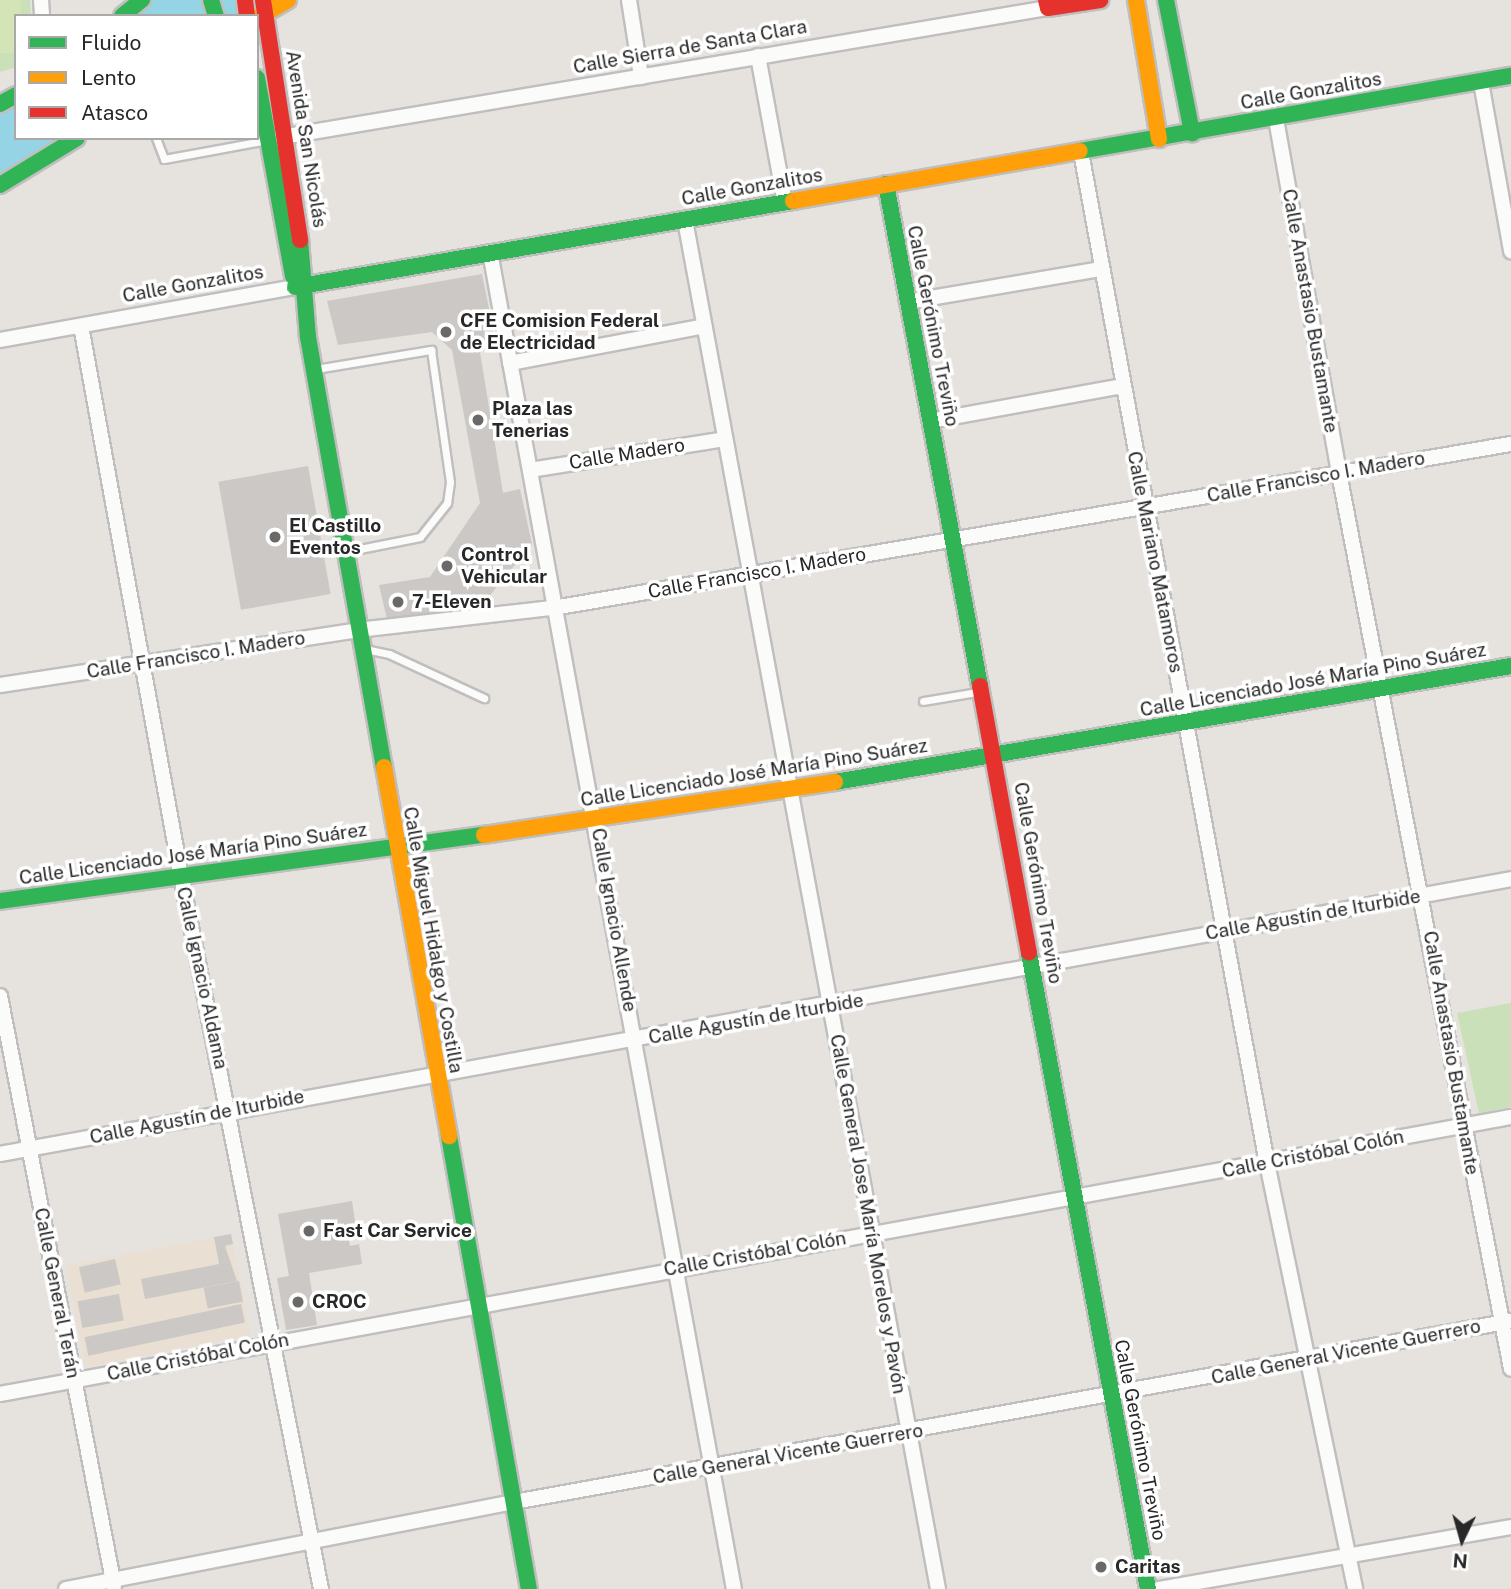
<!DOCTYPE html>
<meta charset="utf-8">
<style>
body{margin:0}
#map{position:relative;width:1511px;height:1589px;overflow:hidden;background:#e6e2de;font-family:"Public Sans",sans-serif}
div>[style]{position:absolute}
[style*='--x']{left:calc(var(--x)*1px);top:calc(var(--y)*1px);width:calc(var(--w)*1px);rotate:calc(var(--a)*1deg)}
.education>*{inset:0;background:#e9e0d3;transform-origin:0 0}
.green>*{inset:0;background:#cae0b8}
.pitch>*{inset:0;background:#d5e4b6}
.water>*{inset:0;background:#94d4e4}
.building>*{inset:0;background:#cbc8c5;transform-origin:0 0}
.roads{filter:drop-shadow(2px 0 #c0bebf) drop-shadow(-2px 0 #c0bebf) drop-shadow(0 2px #c0bebf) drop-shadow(0 -2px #c0bebf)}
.lane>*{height:7px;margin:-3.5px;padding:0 3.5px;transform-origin:3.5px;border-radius:3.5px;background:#fbfbfa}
.street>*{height:14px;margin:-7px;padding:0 7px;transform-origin:7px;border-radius:7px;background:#fbfbfa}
.fast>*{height:16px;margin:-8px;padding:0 8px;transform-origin:8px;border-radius:8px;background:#30b455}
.slow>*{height:16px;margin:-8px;padding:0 8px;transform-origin:8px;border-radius:8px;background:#ff9f0a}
.jam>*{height:16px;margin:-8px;padding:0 8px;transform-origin:8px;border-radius:8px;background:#e5322d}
.dots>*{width:19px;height:19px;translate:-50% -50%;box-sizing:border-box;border:4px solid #fff;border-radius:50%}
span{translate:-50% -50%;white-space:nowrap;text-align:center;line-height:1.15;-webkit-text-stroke:7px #fff;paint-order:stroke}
.street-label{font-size:19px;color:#282828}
.poi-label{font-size:19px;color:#282828;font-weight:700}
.left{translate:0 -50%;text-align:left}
.legend{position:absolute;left:14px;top:14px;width:245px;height:126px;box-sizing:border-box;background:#fff;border:2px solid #a9a9a9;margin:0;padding:9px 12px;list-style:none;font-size:21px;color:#282828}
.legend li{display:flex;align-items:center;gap:14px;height:35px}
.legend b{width:35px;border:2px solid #a9a9a9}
.north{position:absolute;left:1427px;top:1505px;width:70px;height:70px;-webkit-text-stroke:5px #fff;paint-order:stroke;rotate:185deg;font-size:19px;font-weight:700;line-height:28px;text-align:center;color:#282828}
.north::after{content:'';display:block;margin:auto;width:24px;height:32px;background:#282828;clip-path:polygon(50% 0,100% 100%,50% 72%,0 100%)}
</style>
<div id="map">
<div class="education">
<div style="left:231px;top:1234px;width:103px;height:168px;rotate:79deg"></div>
</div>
<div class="green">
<div style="clip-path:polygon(0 0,30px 0,31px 16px,16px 16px,16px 67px,0 72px)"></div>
<div style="clip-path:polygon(1511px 1003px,1511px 1107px,1479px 1113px,1457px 1013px)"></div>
</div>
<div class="pitch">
<div style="clip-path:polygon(0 0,21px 0,21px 16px,16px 16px,16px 53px,0 53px)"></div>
</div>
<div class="water">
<div style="clip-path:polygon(142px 0,289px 0,257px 16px,122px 16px)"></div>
<div style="clip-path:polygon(16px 95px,16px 138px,77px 138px,0 185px,0 104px)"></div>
</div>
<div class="building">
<div style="clip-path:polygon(482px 274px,496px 344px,479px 346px,503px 493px,520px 489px,532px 544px,482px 605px,387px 619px,379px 585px,430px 577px,480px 503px,452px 350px,432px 332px,338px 345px,327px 301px)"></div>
<div style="left:308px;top:466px;width:130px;height:91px;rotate:80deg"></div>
<div style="clip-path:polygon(352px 1201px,356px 1227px,347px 1228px,350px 1246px,359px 1244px,362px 1264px,309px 1273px,317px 1325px,286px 1330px,277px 1278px,289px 1276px,278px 1214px)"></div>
<div style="clip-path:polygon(231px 1234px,233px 1244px,225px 1246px,237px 1281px,145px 1299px,141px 1279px,219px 1264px,214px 1237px)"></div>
<div style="left:115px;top:1259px;width:26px;height:37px;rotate:77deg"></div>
<div style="left:239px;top:1281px;width:21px;height:36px;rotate:79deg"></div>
<div style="left:119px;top:1294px;width:27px;height:42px;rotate:80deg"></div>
<div style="left:241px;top:1304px;width:19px;height:160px;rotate:78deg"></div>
</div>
<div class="roads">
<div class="lane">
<div style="--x:156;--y:138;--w:22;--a:69"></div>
<div style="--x:164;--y:159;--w:106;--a:-10.4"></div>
<div style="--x:316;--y:369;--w:117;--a:-9.4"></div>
<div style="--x:431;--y:350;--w:133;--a:81.8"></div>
<div style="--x:450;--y:482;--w:21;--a:98"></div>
<div style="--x:447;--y:503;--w:43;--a:128.5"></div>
<div style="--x:420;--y:537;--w:72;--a:168.8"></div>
<div style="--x:365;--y:649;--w:25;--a:12"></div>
<div style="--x:389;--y:654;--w:105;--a:24.9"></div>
<div style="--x:923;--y:701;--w:55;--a:-9.5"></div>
</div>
<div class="street">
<div style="--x:41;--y:0;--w:16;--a:86"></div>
<div style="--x:629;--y:0;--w:78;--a:81.1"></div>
<div style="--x:758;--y:56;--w:149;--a:79.6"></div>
<div style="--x:1481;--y:82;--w:172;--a:79.9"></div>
<div style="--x:1276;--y:119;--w:360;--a:79.9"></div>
<div style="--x:1339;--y:473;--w:912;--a:79.13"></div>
<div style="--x:276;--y:138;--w:783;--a:-9.56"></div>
<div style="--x:1081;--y:152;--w:1028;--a:79.58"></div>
<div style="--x:1267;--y:1163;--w:435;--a:78.3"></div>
<div style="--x:685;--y:220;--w:1392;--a:79.53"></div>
<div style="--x:490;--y:252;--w:1359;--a:79.66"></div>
<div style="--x:907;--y:302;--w:196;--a:-9.7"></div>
<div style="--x:81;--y:326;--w:559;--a:79.7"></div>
<div style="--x:181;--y:876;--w:727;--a:78.89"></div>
<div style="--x:0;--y:340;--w:300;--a:-10.2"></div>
<div style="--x:510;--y:363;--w:198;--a:-10.7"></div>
<div style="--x:930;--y:421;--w:195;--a:-10.3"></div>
<div style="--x:530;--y:470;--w:197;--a:-9"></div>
<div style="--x:0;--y:685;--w:362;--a:-8.7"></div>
<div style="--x:358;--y:630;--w:202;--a:-6.5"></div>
<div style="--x:559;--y:607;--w:966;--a:-9.72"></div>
<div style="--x:0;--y:996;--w:601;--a:79.06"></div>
<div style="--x:0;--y:1154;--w:1536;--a:-10.31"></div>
<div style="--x:0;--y:1394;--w:1536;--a:-10.39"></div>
<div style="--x:66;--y:1589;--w:456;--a:-11"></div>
<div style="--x:514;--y:1502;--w:1013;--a:-10.29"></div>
<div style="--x:1159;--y:1589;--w:357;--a:-10"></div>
</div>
<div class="fast">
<div style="--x:211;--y:0;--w:17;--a:73"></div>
<div style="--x:1166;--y:0;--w:136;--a:78.9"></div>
<div style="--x:122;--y:16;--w:26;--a:-39"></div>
<div style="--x:257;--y:78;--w:202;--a:79.7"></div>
<div style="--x:0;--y:104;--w:18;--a:-29"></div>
<div style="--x:1080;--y:151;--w:437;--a:-9.9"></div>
<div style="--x:886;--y:184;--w:511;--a:79.39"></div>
<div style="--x:0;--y:185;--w:90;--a:-31.4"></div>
<div style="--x:300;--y:240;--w:97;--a:85.3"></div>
<div style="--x:308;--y:337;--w:437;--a:80"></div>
<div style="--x:295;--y:287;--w:505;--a:-9.8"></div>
<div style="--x:835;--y:782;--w:686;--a:-9.74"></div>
<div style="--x:0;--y:901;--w:488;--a:-7.8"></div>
<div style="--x:1029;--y:953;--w:647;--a:79.4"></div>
<div style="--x:449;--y:1136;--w:460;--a:80"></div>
</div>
<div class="slow">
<div style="--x:1136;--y:0;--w:141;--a:80.6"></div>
<div style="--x:257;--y:18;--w:36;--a:-30"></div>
<div style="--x:793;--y:201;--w:291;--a:-9.9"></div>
<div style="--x:384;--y:767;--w:375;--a:80"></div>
<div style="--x:484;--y:835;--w:355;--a:-8.6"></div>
</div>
<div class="jam">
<div style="--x:245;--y:0;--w:16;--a:83"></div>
<div style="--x:263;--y:0;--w:243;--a:81.2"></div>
<div style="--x:1046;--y:0;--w:8;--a:76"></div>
<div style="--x:1048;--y:8;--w:53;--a:-8.7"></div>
<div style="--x:980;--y:686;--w:271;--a:79.6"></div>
</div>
</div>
<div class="dots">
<div style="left:446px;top:332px;background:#6a6968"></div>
<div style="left:478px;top:420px;background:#6a6968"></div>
<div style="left:275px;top:537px;background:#6a6968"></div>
<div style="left:447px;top:566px;background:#6a6968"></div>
<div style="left:398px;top:602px;background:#6a6968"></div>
<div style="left:309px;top:1231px;background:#6a6968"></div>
<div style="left:298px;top:1302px;background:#6a6968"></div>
<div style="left:1101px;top:1567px;background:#6a6968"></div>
</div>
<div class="street-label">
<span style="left:690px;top:47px;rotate:-10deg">Calle Sierra de Santa Clara</span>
<span style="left:1311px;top:91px;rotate:-10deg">Calle Gonzalitos</span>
<span style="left:306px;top:139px;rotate:81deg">Avenida San Nicolás</span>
<span style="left:752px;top:187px;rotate:-10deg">Calle Gonzalitos</span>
<span style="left:193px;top:284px;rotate:-10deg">Calle Gonzalitos</span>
<span style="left:1310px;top:311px;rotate:80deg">Calle Anastasio Bustamante</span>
<span style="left:933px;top:326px;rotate:79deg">Calle Gerónimo Treviño</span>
<span style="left:627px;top:454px;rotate:-9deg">Calle Madero</span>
<span style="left:1316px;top:477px;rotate:-10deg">Calle Francisco I. Madero</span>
<span style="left:1155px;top:562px;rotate:79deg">Calle Mariano Matamoros</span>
<span style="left:757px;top:573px;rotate:-10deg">Calle Francisco I. Madero</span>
<span style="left:196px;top:655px;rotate:-9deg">Calle Francisco I. Madero</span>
<span style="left:1313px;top:680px;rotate:-10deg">Calle Licenciado José María Pino Suárez</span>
<span style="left:754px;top:773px;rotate:-9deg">Calle Licenciado José María Pino Suárez</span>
<span style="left:193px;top:854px;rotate:-8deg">Calle Licenciado José María Pino Suárez</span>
<span style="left:1038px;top:883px;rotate:80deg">Calle Gerónimo Treviño</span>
<span style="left:1313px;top:915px;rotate:-10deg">Calle Agustín de Iturbide</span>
<span style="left:614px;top:920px;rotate:80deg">Calle Ignacio Allende</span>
<span style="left:433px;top:940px;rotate:80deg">Calle Miguel Hidalgo y Costilla</span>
<span style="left:202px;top:978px;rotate:78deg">Calle Ignacio Aldama</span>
<span style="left:756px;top:1019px;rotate:-10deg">Calle Agustín de Iturbide</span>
<span style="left:1451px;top:1053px;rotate:80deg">Calle Anastasio Bustamante</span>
<span style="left:197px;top:1117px;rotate:-11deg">Calle Agustín de Iturbide</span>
<span style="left:1313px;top:1154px;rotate:-11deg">Calle Cristóbal Colón</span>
<span style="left:868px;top:1214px;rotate:80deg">Calle General Jose María Morelos y Pavón</span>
<span style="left:755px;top:1254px;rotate:-10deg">Calle Cristóbal Colón</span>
<span style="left:57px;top:1293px;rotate:79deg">Calle General Terán</span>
<span style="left:1346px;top:1352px;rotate:-11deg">Calle General Vicente Guerrero</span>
<span style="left:198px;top:1357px;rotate:-11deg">Calle Cristóbal Colón</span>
<span style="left:1140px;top:1440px;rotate:79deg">Calle Gerónimo Treviño</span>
<span style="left:788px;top:1454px;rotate:-10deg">Calle General Vicente Guerrero</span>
</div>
<div class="poi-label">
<span class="left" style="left:460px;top:332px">CFE Comision Federal<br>de Electricidad</span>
<span class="left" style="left:492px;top:420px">Plaza las<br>Tenerias</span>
<span class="left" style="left:289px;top:537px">El Castillo<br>Eventos</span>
<span class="left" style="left:461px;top:566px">Control<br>Vehicular</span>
<span class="left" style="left:412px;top:602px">7-Eleven</span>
<span class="left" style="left:323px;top:1231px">Fast Car Service</span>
<span class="left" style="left:312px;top:1302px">CROC</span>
<span class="left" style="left:1115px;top:1567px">Caritas</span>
</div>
<ul class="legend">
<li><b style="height:9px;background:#30b455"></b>Fluido</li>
<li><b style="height:9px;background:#ff9f0a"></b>Lento</li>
<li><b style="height:9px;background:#e5322d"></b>Atasco</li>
</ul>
<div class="north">N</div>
</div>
